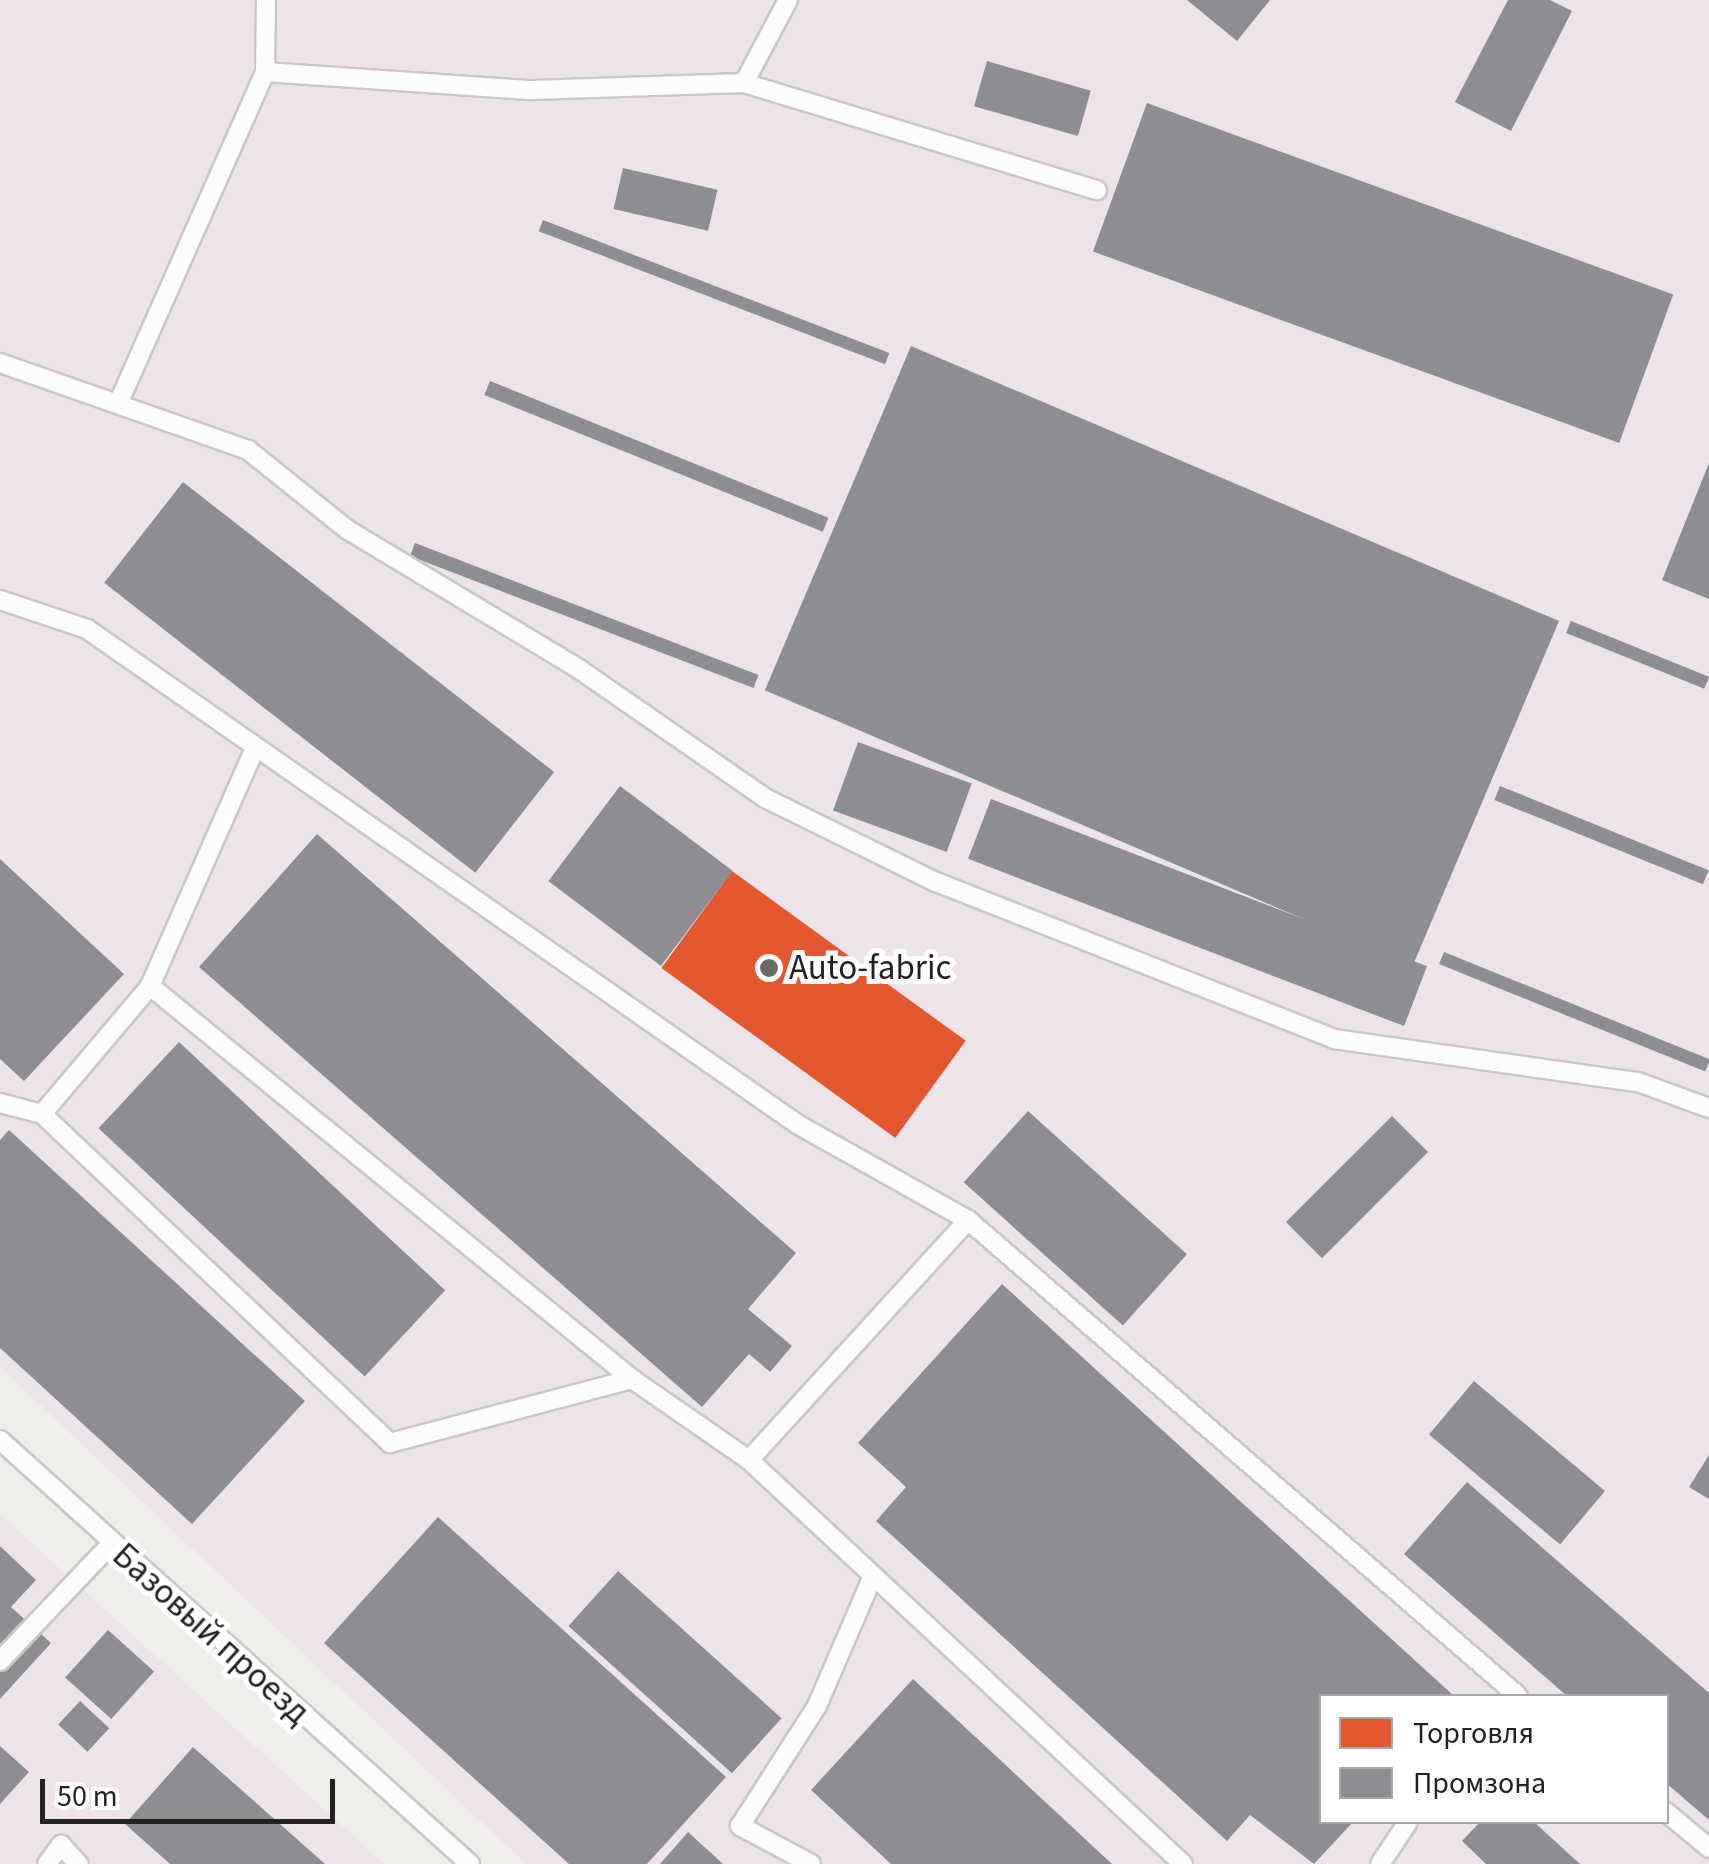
<!DOCTYPE html>
<meta charset="utf-8">
<style>
body{margin:0}
#map{position:relative;width:1709px;height:1864px;overflow:hidden;background:#f0eeeb;font-family:"Source Sans 3",sans-serif}
div>[style]{position:absolute}
[style*='--x']{left:calc(var(--x)*1px);top:calc(var(--y)*1px);width:calc(var(--w)*1px);rotate:calc(var(--a)*1deg)}
.industrial>*{inset:0;background:#ede4e9}
.shops>*{inset:0;background:#e4572e;transform-origin:0 0}
.industry>*{inset:0;background:#8d8d92;transform-origin:0 0}
.roads{filter:drop-shadow(2px 0 #c9c8c7) drop-shadow(-2px 0 #c9c8c7) drop-shadow(0 2px #c9c8c7) drop-shadow(0 -2px #c9c8c7)}
.service>*{height:18px;margin:-9px;padding:0 9px;transform-origin:9px;border-radius:9px;background:#fdfcfc}
.dots>*{width:28px;height:28px;translate:-50% -50%;box-sizing:border-box;border:5px solid #fff;border-radius:50%}
span{translate:-50% -50%;white-space:nowrap;text-align:center;line-height:1.15;-webkit-text-stroke:10px #fff;paint-order:stroke}
.poi-label{font-size:35px;color:#222}
.left{translate:0 -50%;text-align:left}
.street-label{font-size:35px;color:#222}
.legend{position:absolute;left:1319px;top:1694px;width:350px;height:130px;box-sizing:border-box;background:#fff;border:2px solid #a7a7a7;margin:0;padding:12px 18px;list-style:none;font-size:30px;color:#222}
.legend li{display:flex;align-items:center;gap:20px;height:50px}
.legend b{width:50px;border:2px solid #a7a7a7}
.scale{position:absolute;left:40px;top:1779px;width:295px;height:45px;box-sizing:border-box;border:5px solid #222;border-top:0;padding-left:12px;font-size:30px;line-height:35px;white-space:nowrap;color:#222;-webkit-text-stroke:8px #fff;paint-order:stroke}
</style>
<div id="map">
<div class="industrial">
<div style="clip-path:polygon(evenodd,0 0,1709px 0,1709px 1864px,526px 1864px,0 1367px,0 0,1322px 1696px,1666px 1696px,1666px 1822px,1322px 1822px,1322px 1696px)"></div>
<div style="clip-path:polygon(0 1514px,384px 1864px,0 1864px)"></div>
</div>
<div class="shops">
<div style="left:732px;top:871px;width:289px;height:120px;rotate:36deg"></div>
</div>
<div class="industry">
<div style="clip-path:polygon(1187px 0,1270px 0,1237px 41px)"></div>
<div style="clip-path:polygon(1508px 0,1550px 0,1572px 11px,1511px 131px,1455px 102px)"></div>
<div style="left:987px;top:61px;width:108px;height:47px;rotate:16deg"></div>
<div style="left:1147px;top:103px;width:560px;height:158px;rotate:20deg"></div>
<div style="left:623px;top:168px;width:97px;height:42px;rotate:13deg"></div>
<div style="left:543px;top:220px;width:371px;height:12px;rotate:21deg"></div>
<div style="left:911px;top:346px;width:704px;height:374px;rotate:23deg"></div>
<div style="left:490px;top:381px;width:365px;height:15px;rotate:22deg"></div>
<div style="clip-path:polygon(1709px 463px,1709px 599px,1662px 580px)"></div>
<div style="left:183px;top:482px;width:471px;height:128px;rotate:38deg"></div>
<div style="left:415px;top:543px;width:368px;height:14px;rotate:21deg"></div>
<div style="left:1571px;top:621px;width:149px;height:13px;rotate:22deg"></div>
<div style="left:858px;top:742px;width:121px;height:73px;rotate:20deg"></div>
<div style="left:620px;top:786px;width:141px;height:119px;rotate:37deg"></div>
<div style="left:1500px;top:786px;width:225px;height:15px;rotate:22deg"></div>
<div style="left:991px;top:799px;width:467px;height:64px;rotate:21deg"></div>
<div style="clip-path:polygon(317px 834px,796px 1253px,748px 1309px,792px 1346px,770px 1372px,749px 1354px,702px 1407px,199px 967px)"></div>
<div style="clip-path:polygon(0 859px,124px 974px,24px 1081px,0 1059px)"></div>
<div style="left:1444px;top:952px;width:287px;height:13px;rotate:22deg"></div>
<div style="left:179px;top:1042px;width:364px;height:118px;rotate:43deg"></div>
<div style="left:1028px;top:1111px;width:214px;height:96px;rotate:42deg"></div>
<div style="left:1392px;top:1116px;width:51px;height:150px;rotate:45deg"></div>
<div style="clip-path:polygon(9px 1130px,305px 1401px,192px 1524px,0 1348px,0 1140px)"></div>
<div style="clip-path:polygon(1002px 1284px,1454px 1696px,1322px 1696px,1322px 1822px,1353px 1822px,1314px 1864px,1250px 1815px,1227px 1841px,876px 1521px,906px 1487px,858px 1443px)"></div>
<div style="left:1474px;top:1381px;width:171px;height:70px;rotate:40deg"></div>
<div style="clip-path:polygon(1709px 1455px,1709px 1499px,1689px 1487px)"></div>
<div style="clip-path:polygon(1467px 1482px,1709px 1693px,1709px 1820px,1666px 1783px,1666px 1696px,1567px 1696px,1404px 1554px)"></div>
<div style="clip-path:polygon(438px 1517px,726px 1777px,647px 1864px,569px 1864px,324px 1643px)"></div>
<div style="clip-path:polygon(0 1546px,36px 1580px,11px 1607px,51px 1643px,0 1699px)"></div>
<div style="left:618px;top:1571px;width:220px;height:74px;rotate:42deg"></div>
<div style="left:108px;top:1630px;width:62px;height:64px;rotate:42deg"></div>
<div style="clip-path:polygon(913px 1679px,1112px 1864px,891px 1864px,811px 1790px)"></div>
<div style="left:80px;top:1701px;width:40px;height:32px;rotate:43deg"></div>
<div style="clip-path:polygon(0 1746px,29px 1772px,0 1804px)"></div>
<div style="clip-path:polygon(193px 1747px,325px 1864px,170px 1864px,125px 1824px)"></div>
<div style="clip-path:polygon(1480px 1822px,1534px 1822px,1580px 1864px,1486px 1864px,1462px 1841px)"></div>
<div style="clip-path:polygon(688px 1832px,723px 1864px,660px 1864px)"></div>
</div>
<div class="roads">
<div class="service">
<div style="--x:265;--y:72;--w:268;--a:3.9"></div>
<div style="--x:532;--y:90;--w:212;--a:-1.9"></div>
<div style="--x:744;--y:83;--w:94;--a:-62.1"></div>
<div style="--x:744;--y:83;--w:369;--a:16.9"></div>
<div style="--x:0;--y:363;--w:263;--a:19.3"></div>
<div style="--x:248;--y:450;--w:128;--a:38.7"></div>
<div style="--x:348;--y:530;--w:270;--a:31"></div>
<div style="--x:579;--y:669;--w:226;--a:34.7"></div>
<div style="--x:765;--y:798;--w:191;--a:26.2"></div>
<div style="--x:936;--y:882;--w:428;--a:21.5"></div>
<div style="--x:1334;--y:1039;--w:307;--a:8.1"></div>
<div style="--x:1638;--y:1082;--w:76;--a:20.1"></div>
<div style="--x:118;--y:404;--w:363;--a:-66.1"></div>
<div style="--x:265;--y:72;--w:72;--a:-89.2"></div>
<div style="--x:0;--y:600;--w:92;--a:18.4"></div>
<div style="--x:87;--y:629;--w:866;--a:34.88"></div>
<div style="--x:797;--y:1124;--w:196;--a:29.3"></div>
<div style="--x:255;--y:748;--w:260;--a:113.8"></div>
<div style="--x:150;--y:986;--w:622;--a:39.19"></div>
<div style="--x:632;--y:1379;--w:142;--a:34.7"></div>
<div style="--x:0;--y:1103;--w:43;--a:14.7"></div>
<div style="--x:42;--y:1114;--w:167;--a:-49.8"></div>
<div style="--x:42;--y:1114;--w:479;--a:43.4"></div>
<div style="--x:390;--y:1443;--w:250;--a:-14.8"></div>
<div style="--x:0;--y:1440;--w:633;--a:42.05"></div>
<div style="--x:0;--y:1661;--w:160;--a:-46.5"></div>
<div style="--x:1666;--y:1812;--w:56;--a:39.9"></div>
<div style="--x:47;--y:1864;--w:24;--a:-54"></div>
<div style="--x:61;--y:1845;--w:26;--a:47"></div>
<div style="--x:811;--y:1864;--w:81;--a:-151.8"></div>
<div style="--x:740;--y:1826;--w:143;--a:-57.3"></div>
<div style="--x:817;--y:1706;--w:142;--a:-66.7"></div>
<div style="--x:1183;--y:1864;--w:593;--a:-137.05"></div>
<div style="--x:749;--y:1460;--w:325;--a:-47.6"></div>
<div style="--x:968;--y:1220;--w:727;--a:40.87"></div>
<div style="--x:1380;--y:1864;--w:50;--a:-56.3"></div>
</div>
</div>
<div class="dots">
<div style="left:769px;top:968px;background:#6a6968"></div>
</div>
<div class="poi-label">
<span class="left" style="left:789px;top:968px">Auto-fabric</span>
</div>
<div class="street-label">
<span style="left:211px;top:1634px;rotate:42deg">Базовый проезд</span>
</div>
<ul class="legend">
<li><b style="height:28px;background:#e4572e"></b>Торговля</li>
<li><b style="height:28px;background:#8d8d92"></b>Промзона</li>
</ul>
<div class="scale">50 m</div>
</div>
